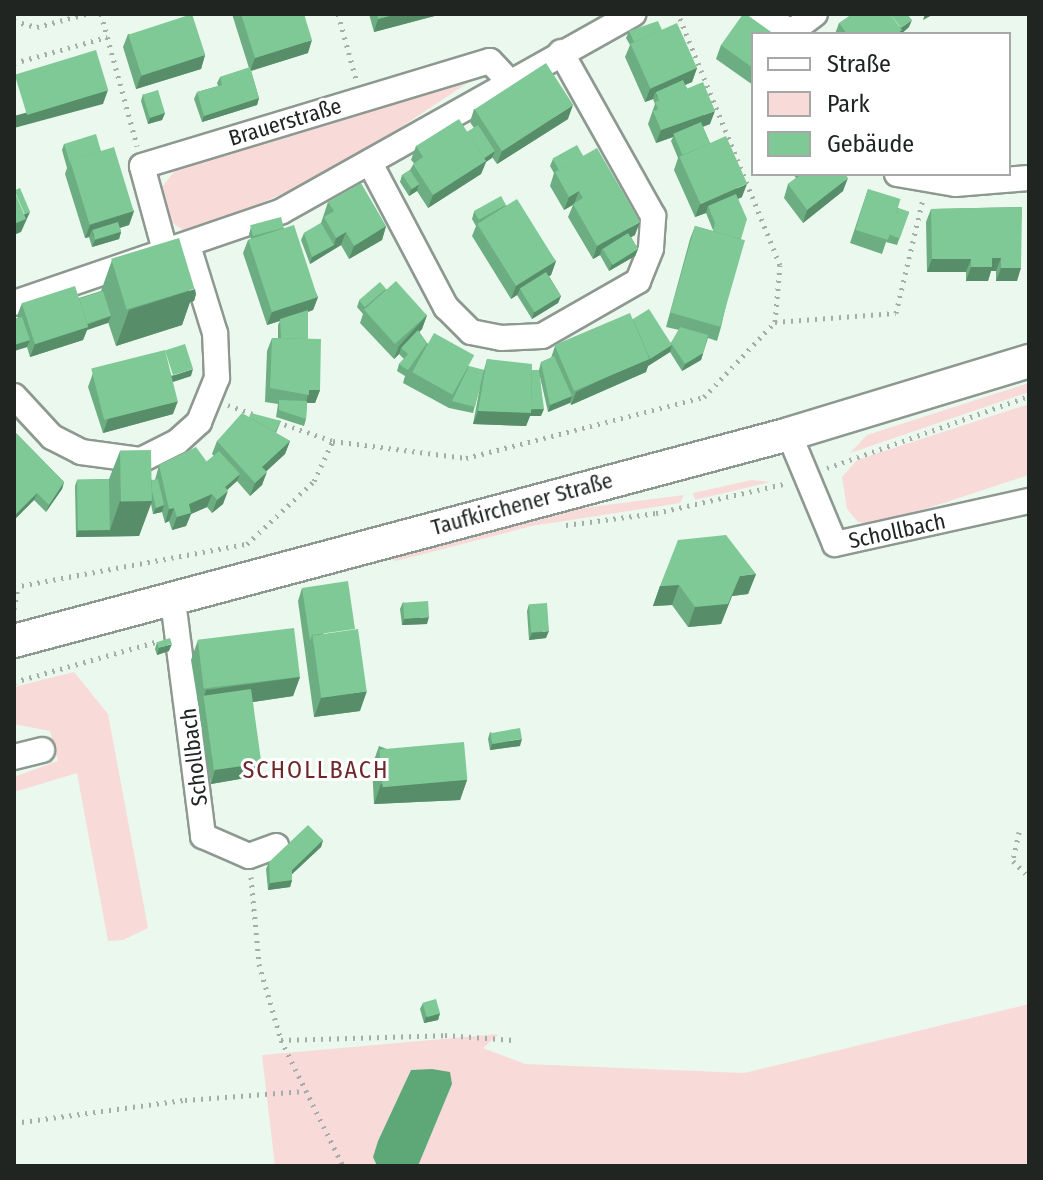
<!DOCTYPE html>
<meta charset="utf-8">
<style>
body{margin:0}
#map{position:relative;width:1043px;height:1180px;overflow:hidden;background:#ebf8ee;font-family:"Fira Sans Condensed",sans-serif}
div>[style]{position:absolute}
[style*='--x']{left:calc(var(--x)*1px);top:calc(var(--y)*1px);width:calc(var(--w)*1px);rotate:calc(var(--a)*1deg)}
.green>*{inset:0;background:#f8dad9}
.water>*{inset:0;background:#5ea877}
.path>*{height:5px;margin-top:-2.5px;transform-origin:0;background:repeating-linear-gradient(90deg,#a4aea7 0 2px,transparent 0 8px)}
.roads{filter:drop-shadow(2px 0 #8d9990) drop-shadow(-2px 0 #8d9990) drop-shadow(0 2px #8d9990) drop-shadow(0 -2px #8d9990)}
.minor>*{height:24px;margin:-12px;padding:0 12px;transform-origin:12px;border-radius:12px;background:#fff}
.major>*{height:32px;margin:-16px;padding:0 16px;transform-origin:16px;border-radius:16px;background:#fff}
.wall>*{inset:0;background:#6cad81}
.shaded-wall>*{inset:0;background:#588d69}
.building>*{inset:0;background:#7ec996;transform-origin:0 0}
span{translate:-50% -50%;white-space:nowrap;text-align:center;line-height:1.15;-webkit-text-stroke:6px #fff;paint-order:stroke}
.street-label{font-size:22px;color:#202522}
.neighbourhood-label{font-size:24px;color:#6e282a;letter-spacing:2px}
.frame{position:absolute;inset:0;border:16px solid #202522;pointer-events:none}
.legend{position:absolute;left:751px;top:32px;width:260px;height:144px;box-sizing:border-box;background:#fff;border:2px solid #a6a8a7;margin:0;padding:10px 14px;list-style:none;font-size:24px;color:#202522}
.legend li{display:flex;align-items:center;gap:16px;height:40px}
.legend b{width:40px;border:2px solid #a6a8a7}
</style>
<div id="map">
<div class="green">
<div style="clip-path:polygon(462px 79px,469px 82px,365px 151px,289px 191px,189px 234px,168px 220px,161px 188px,179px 166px)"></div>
<div style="clip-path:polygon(1029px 383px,1029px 392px,850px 453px,867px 435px)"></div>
<div style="clip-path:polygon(1029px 404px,1029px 475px,876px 525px,858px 522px,847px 509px,842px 477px,857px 460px)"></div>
<div style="clip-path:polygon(752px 480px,770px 482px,695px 500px,693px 493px)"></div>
<div style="clip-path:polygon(684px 495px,680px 503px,532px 526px,404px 559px,394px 561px,390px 555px,537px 514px)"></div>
<div style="clip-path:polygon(74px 672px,108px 714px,148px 928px,123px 940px,108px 941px,77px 773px,14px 792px,14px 777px,58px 761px,50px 731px,14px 724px,14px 687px)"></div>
<div style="clip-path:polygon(1029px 1004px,1029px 1166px,418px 1166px,452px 1084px,411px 1070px,378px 1141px,373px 1157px,377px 1166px,275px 1166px,262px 1055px,499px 1034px,483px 1048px,525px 1064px,744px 1073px)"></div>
</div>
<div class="water">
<div style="clip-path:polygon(432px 1069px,450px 1072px,452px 1084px,418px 1166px,377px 1166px,373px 1157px,378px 1141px,411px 1070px)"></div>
</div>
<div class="path">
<div style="--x:101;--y:14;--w:137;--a:74.7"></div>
<div style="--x:338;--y:14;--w:67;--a:74.5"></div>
<div style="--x:14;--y:21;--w:24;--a:15"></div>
<div style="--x:37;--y:27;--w:51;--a:-14.9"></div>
<div style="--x:14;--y:63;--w:97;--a:-15.6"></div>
<div style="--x:775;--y:322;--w:121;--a:-4.3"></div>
<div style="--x:896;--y:313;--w:117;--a:-76.7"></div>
<div style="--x:228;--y:405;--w:30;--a:20"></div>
<div style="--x:277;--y:422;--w:59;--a:18.7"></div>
<div style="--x:333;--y:441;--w:134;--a:7.3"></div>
<div style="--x:466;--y:458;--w:246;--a:-14.4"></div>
<div style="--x:704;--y:397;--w:103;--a:-46.6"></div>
<div style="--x:775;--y:322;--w:57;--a:-85"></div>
<div style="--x:780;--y:265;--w:271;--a:-112.1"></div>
<div style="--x:827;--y:468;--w:214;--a:-19.6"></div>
<div style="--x:566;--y:525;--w:91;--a:-7.6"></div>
<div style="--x:656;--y:513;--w:135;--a:-12.8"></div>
<div style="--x:14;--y:587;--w:237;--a:-10.5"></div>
<div style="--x:247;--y:544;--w:92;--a:-43.2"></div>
<div style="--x:314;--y:481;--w:44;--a:-64.6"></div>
<div style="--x:14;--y:609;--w:22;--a:-80"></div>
<div style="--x:14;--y:682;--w:147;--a:-15.8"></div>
<div style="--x:1019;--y:832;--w:30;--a:102"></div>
<div style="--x:1013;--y:861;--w:23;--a:45"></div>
<div style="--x:251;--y:877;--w:87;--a:84.7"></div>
<div style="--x:259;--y:964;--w:79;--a:73.9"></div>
<div style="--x:281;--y:1040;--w:140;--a:63.8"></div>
<div style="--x:281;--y:1040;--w:164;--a:-1.7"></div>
<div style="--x:445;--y:1035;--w:68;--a:4.2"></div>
<div style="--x:14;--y:1123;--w:173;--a:-7.7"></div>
<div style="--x:185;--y:1100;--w:120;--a:-4.3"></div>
</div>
<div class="roads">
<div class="minor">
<div style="--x:756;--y:14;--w:47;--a:25.5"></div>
<div style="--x:795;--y:29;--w:25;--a:-37"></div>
<div style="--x:371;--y:165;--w:161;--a:62.2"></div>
<div style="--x:446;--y:307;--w:35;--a:45"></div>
<div style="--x:471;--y:332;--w:31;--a:11"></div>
<div style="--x:501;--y:338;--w:41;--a:-2.8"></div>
<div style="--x:542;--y:336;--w:111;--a:-29.8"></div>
<div style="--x:638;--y:281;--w:35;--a:-68"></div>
<div style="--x:651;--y:248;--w:32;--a:-86"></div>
<div style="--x:653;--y:216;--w:188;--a:-119.3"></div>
<div style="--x:897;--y:174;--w:59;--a:9.8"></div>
<div style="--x:955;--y:184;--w:74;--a:-4.6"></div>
<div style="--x:166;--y:254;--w:91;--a:-105.3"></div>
<div style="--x:142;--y:166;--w:363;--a:-16.8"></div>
<div style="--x:490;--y:61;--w:26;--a:47"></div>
<div style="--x:14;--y:303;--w:283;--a:-18.9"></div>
<div style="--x:282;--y:211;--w:403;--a:-29.3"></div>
<div style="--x:14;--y:396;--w:56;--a:47.2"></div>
<div style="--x:52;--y:437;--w:33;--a:27"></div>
<div style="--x:81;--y:452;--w:61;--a:7.6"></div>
<div style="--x:141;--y:460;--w:40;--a:-26.6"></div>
<div style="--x:177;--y:442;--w:30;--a:-42"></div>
<div style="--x:199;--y:422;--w:48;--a:-67.8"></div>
<div style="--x:217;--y:378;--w:45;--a:-92.5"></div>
<div style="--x:215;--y:333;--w:91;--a:-107.2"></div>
<div style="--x:789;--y:434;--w:119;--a:67.3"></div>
<div style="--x:835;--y:544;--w:199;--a:-12.5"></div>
<div style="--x:173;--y:601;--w:237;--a:82.7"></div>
<div style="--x:203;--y:836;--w:50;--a:23.5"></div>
<div style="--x:249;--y:856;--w:29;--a:-20"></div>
<div style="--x:14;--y:757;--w:29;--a:-14"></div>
</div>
<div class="major">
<div style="--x:14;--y:641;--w:802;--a:-14.95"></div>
<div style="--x:789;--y:434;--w:251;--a:-16.9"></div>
</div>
</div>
<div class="wall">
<div style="clip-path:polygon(232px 14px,304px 14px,308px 53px,251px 71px,259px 98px,257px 105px,202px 122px,194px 99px,197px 92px,218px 86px,217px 83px,220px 77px,249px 68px)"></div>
<div style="clip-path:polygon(369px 14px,442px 14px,374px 32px)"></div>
<div style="clip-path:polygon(839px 23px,909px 27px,901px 34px,835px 34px)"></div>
<div style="clip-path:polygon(662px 30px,697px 68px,692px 82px,685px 85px,710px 124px,703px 127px,710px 143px,742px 197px,738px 199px,741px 239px,721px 327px,717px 341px,708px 338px,701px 360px,682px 371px,670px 352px,648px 366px,646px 372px,571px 405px,570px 402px,548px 412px,540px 377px,541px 416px,530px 416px,526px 426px,473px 424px,480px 387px,473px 413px,449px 408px,403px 383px,405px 376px,397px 371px,399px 364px,404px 359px,399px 354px,394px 359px,360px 323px,363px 314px,357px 307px,359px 301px,386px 289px,427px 315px,422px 329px,419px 332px,427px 343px,470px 367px,484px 370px,487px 359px,532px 370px,539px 370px,541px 362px,551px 358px,555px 346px,633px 319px,671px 343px,679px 330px,666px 327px,690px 239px,695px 226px,713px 231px,713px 230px,706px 213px,695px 217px,674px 170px,678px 158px,671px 141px,673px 137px,656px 143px,648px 124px,655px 104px,653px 99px,645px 102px,625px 57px,630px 45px,626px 38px,629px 31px)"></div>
<div style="clip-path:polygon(128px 34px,205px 55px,201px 69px,136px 89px,123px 47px)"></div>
<div style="clip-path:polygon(753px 34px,753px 85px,716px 59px,721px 45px)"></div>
<div style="clip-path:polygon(143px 94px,165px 113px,162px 120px,148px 124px,141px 101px)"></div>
<div style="clip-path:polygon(474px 109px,568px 119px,497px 164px,492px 157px,486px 162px,481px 174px,428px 208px,417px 191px,409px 196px,400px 182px,402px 175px,410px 170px,414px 163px,411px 160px,416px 146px,467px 132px,474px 128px,470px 122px)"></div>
<div style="clip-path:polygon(64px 144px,101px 151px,134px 211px,129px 225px,120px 228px,121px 232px,119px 239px,92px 247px,89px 237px,85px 238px,65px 174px,67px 168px,62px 150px)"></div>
<div style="clip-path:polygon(583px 156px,635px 235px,631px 237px,638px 249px,635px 256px,609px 271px,600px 255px,593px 259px,568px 217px,573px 205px,564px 210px,550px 186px,554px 173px,550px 166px,553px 159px)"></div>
<div style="clip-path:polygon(793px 174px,845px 174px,843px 191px,803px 223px,784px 198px,788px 184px,796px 178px)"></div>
<div style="clip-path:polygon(868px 189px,898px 208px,909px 212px,897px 245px,886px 242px,882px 254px,850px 243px)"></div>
<div style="clip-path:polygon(328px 202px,386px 226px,382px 240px,349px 259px,341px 245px,310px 264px,301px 240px,304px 233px,321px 223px)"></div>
<div style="clip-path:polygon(506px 205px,556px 261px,551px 275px,549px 276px,561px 296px,558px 303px,532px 319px,517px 295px,511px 299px,472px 236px,476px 226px,472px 219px,474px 212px)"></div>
<div style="clip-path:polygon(1022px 207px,1017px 281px,996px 281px,996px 271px,991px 271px,988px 281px,966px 281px,966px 272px,927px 272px,926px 222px,931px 209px)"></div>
<div style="clip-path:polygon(251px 227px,284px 228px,318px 297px,313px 310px,308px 312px,308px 339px,320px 390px,315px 403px,307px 403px,306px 419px,304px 426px,276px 417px,278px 404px,265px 402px,267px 351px,272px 338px,278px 338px,278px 325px,280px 321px,267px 325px,243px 253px,248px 240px,251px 239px,249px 234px)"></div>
<div style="clip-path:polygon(112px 260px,196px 294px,194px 301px,190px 302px,182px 325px,116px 346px,108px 322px,87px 330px,83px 340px,30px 357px,27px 347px,14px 351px,14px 319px,18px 318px,17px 316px,22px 303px,79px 298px,101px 291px)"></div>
<div style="clip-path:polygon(93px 373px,191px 376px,173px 382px,173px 414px,103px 433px,88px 387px)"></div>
<div style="clip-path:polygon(249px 417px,281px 421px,276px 433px,290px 441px,285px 454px,266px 471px,262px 485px,250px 496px,237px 481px,227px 490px,223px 504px,212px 513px,207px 507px,191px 514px,186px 526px,172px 530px,169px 521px,165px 523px,162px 512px,153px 514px,151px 504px,139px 536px,76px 537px,75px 486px,77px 480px,109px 479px,120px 451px,152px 480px,155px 480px,159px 465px,206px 462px,214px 456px,212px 454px,217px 441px)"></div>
<div style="clip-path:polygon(14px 431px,64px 482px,62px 489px,46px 512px,34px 500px,14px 520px)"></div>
<div style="clip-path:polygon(756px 574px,748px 594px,732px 596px,721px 624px,688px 627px,672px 605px,653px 606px,660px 586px)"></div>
<div style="clip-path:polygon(302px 588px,360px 711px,314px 717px,298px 601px)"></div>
<div style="clip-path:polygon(403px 602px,427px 624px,402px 625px,400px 609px)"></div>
<div style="clip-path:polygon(529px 604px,546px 638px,529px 640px,527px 611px)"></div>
<div style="clip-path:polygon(198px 640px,300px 677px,293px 696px,253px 702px,257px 776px,211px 784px,191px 660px)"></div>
<div style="clip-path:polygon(157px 642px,169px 651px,157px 655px,155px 649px)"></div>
<div style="clip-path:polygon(490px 732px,520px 746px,490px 750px,488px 739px)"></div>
<div style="clip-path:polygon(379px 746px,467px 780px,460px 800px,374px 804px,372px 766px)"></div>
<div style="clip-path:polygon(323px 840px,321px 847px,292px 874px,292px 880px,290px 887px,268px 890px,266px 869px,269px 862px)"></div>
<div style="clip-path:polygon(423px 1003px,440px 1013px,438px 1020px,424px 1023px,420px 1009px)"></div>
</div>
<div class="shaded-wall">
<div style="clip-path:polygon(397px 14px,442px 14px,374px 32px,378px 19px)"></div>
<div style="clip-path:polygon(925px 14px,934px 14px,923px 20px)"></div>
<div style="clip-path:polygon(912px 20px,909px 27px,901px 34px,895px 34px,896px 31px)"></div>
<div style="clip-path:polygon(312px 40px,308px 53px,250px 71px,255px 58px)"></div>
<div style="clip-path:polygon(205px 55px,201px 69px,136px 89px,141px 76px)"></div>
<div style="clip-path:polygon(697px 68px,692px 82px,657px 97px,655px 92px,653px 99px,645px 102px,650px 89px)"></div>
<div style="clip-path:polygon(108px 90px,103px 104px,14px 128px,14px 116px)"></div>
<div style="clip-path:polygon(259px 98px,257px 105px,202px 122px,204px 116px)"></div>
<div style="clip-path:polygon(573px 105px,568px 119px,497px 164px,502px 151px)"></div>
<div style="clip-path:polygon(715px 111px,710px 124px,674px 136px,674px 134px,673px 137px,656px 143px,661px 130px)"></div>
<div style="clip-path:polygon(165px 113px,162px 120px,148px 124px,150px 118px)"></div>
<div style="clip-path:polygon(495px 151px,492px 158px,486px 162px,481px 174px,428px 208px,433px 195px)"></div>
<div style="clip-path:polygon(848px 178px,843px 191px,803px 223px,807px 210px)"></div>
<div style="clip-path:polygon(419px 184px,417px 191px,409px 196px,411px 189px)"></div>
<div style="clip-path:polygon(747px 184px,742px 197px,710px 211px,708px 206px,706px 213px,695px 217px,700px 204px)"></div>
<div style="clip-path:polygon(579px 191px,574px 204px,564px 210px,569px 197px)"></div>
<div style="clip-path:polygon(134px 211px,129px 225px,93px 236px,92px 230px,89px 237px,85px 238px,90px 225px)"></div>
<div style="clip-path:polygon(30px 212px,21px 232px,14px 235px,14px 224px,20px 216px)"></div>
<div style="clip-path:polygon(640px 222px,635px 235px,605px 252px,602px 248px,600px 255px,593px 259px,597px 246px)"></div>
<div style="clip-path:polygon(386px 226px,382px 240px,349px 259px,354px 246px)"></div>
<div style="clip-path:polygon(121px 232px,119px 239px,92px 247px,95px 240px)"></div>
<div style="clip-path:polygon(346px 232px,341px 245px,310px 264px,312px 257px,334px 245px,336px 238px)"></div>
<div style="clip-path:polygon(638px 249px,635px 256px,609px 271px,612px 264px)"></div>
<div style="clip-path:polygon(992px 258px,1001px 258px,996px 271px,991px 271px,988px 281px,966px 281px,971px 267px)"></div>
<div style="clip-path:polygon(932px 259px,971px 259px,966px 272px,927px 272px)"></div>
<div style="clip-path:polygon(556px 261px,551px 275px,522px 292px,520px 289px,517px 295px,511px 299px,516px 286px)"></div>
<div style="clip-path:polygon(1001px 268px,1021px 268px,1017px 281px,996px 281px)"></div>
<div style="clip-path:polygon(195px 289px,196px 294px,194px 301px,190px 302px,182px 325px,116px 346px,129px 310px)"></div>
<div style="clip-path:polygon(561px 296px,558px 303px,532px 319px,534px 312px)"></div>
<div style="clip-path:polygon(318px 297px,313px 310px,267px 325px,272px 312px)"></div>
<div style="clip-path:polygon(427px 315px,422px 329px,403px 349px,401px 348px,399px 354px,394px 359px,399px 346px)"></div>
<div style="clip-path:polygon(111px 316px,108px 323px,87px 330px,83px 340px,30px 357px,35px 344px)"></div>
<div style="clip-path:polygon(30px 340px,27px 347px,14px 351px,14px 345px)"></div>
<div style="clip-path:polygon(672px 345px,670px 352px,648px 366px,646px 372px,571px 405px,576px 392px)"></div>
<div style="clip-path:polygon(703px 353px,701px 360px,682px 371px,685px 364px)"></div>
<div style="clip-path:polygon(193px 369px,191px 376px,166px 384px,169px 377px)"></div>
<div style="clip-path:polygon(309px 390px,320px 390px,315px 403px,306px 403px)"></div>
<div style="clip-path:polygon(572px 396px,570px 403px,548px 412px,550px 405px)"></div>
<div style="clip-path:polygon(178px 401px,173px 414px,103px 433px,108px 419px)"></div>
<div style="clip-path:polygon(544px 409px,541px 416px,530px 416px,526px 426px,473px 424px,478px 411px)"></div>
<div style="clip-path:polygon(290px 441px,285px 454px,257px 480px,262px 467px)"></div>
<div style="clip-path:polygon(267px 472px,262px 485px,250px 496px,255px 483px)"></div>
<div style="clip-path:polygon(240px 474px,237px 481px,218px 498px,221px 491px)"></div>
<div style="clip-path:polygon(64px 482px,62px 489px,46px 512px,49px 505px)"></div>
<div style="clip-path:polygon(228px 491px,223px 504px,212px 513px,217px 500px)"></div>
<div style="clip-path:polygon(37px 493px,34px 500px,14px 520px,16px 514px)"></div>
<div style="clip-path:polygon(212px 494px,207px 507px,191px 514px,186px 526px,172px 530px,177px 517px,189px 504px)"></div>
<div style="clip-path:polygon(120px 501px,152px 501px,139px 536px,76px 537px,78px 530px,110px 530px)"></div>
<div style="clip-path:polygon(164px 505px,162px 512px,153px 514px,156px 508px)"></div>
<div style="clip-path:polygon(174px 508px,169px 521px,165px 523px,169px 509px)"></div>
<div style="clip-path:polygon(756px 574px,748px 594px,732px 596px,721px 624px,688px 627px,695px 607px,740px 576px)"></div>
<div style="clip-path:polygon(679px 585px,672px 605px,653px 606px,660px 586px)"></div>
<div style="clip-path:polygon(429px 617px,427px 624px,402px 625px,404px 619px)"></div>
<div style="clip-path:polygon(549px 631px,546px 638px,529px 640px,532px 633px)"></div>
<div style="clip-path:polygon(172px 644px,169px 651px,157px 655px,159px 648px)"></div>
<div style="clip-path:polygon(300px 677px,293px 696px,206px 709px,204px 697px,206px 690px)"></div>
<div style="clip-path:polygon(367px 691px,360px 711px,314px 717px,321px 698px)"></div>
<div style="clip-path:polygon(522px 739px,520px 746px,490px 750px,492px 744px)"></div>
<div style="clip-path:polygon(262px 763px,257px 776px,211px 784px,215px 770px)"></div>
<div style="clip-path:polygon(467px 780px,460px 800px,374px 804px,381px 784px)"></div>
<div style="clip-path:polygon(323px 840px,321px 847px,289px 877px,292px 870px)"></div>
<div style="clip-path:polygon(292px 880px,290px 887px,268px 890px,270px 883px)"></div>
<div style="clip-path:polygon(440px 1013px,438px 1020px,424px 1023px,426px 1016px)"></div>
</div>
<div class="building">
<div style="left:192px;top:14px;width:43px;height:67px;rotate:72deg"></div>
<div style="clip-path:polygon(241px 14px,304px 14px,312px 40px,255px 58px)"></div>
<div style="clip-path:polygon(377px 14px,397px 14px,378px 19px)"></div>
<div style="clip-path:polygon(743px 14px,746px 14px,774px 34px,753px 34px,753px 68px,721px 45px)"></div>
<div style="clip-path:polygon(852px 14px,890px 14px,902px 30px,897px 34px,847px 34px,839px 23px)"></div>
<div style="clip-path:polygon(890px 14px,907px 14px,912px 20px,901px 28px)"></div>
<div style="clip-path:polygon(658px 21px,662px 30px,634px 42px,629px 31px)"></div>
<div style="left:677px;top:23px;width:49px;height:51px;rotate:66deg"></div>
<div style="left:96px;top:50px;width:42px;height:85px;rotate:73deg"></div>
<div style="left:546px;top:63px;width:50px;height:85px;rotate:57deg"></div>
<div style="clip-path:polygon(250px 67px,259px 98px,204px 116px,197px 92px,222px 85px,220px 77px)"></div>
<div style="left:683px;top:80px;width:10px;height:30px;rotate:66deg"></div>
<div style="clip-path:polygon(703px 82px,715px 111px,661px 130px,653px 111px,658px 109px,655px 102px)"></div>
<div style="left:158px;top:90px;width:24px;height:16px;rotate:73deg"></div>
<div style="clip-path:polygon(459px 119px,486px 161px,433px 195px,413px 164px,423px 157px,416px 146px)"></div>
<div style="left:701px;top:122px;width:23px;height:30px;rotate:67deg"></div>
<div style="left:478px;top:125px;width:31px;height:13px;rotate:57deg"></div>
<div style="clip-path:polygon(96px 134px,101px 151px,70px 161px,71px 166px,64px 144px)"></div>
<div style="left:726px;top:136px;width:52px;height:51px;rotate:66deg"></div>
<div style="left:577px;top:145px;width:13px;height:28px;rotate:61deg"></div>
<div style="left:114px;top:147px;width:67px;height:46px;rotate:73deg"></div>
<div style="clip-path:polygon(597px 148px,640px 222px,597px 246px,573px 204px,583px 198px,579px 191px,569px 197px,555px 172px)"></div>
<div style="left:410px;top:170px;width:17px;height:9px;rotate:57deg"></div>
<div style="clip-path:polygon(802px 174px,845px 174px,848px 178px,807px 210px,788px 184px)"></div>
<div style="clip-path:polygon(361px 183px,386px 226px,354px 246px,346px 232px,336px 238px,324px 217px,334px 211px,328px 202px)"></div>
<div style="left:20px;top:188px;width:26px;height:6px;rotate:67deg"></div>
<div style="left:868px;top:189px;width:34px;height:43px;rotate:17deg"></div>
<div style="clip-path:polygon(14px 190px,26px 219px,14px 224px)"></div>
<div style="clip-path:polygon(736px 194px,747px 219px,741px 239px,713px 231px,715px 223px,708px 206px)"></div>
<div style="left:501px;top:196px;width:10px;height:31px;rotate:61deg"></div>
<div style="left:517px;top:199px;width:73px;height:47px;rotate:58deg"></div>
<div style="clip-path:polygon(1022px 207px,1021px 268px,1001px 268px,1001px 258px,992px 258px,992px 267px,971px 267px,971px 259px,932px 259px,931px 209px)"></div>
<div style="left:898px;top:208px;width:12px;height:28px;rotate:20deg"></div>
<div style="left:281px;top:217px;width:11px;height:32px;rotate:75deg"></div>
<div style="left:118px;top:222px;width:10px;height:27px;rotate:73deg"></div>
<div style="clip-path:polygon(321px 223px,334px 245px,312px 257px,304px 233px)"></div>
<div style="left:294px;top:225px;width:76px;height:48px;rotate:72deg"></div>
<div style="left:695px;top:226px;width:52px;height:90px;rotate:16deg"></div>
<div style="left:628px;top:233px;width:19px;height:30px;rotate:58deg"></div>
<div style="left:179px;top:238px;width:53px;height:71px;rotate:73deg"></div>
<div style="left:546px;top:272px;width:28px;height:31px;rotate:58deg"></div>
<div style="left:396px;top:281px;width:46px;height:43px;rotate:48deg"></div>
<div style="left:380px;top:282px;width:9px;height:28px;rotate:49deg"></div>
<div style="left:75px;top:286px;width:43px;height:56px;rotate:72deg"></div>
<div style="left:103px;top:291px;width:26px;height:25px;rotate:72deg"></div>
<div style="clip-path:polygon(649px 309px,672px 345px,650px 359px,633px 319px)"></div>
<div style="clip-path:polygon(308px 310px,308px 339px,281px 338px,280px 319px)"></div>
<div style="left:630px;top:313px;width:50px;height:82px;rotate:67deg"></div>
<div style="clip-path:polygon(22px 317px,30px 340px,14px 345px,14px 319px)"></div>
<div style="clip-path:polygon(680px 327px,708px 335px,703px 353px,685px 364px,671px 343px)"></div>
<div style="clip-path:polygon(418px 330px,427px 343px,408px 370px,409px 371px,399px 364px,408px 354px,401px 348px)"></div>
<div style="left:434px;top:333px;width:46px;height:45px;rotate:29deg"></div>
<div style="clip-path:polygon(272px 338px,321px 339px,320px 390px,309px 390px,309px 395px,270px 388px)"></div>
<div style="left:185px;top:344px;width:26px;height:21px;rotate:72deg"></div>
<div style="left:165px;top:350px;width:53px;height:76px;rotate:76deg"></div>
<div style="clip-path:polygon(554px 356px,572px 396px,550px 405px,541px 362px)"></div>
<div style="clip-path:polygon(487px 359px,532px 364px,531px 413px,478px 411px)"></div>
<div style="clip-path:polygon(469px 366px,484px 370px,475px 407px,452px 401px)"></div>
<div style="clip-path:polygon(532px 370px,539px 370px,544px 409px,531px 409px)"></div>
<div style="clip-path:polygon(279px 400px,307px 401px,306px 419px,279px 410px)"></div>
<div style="clip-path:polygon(242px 413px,290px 441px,262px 467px,267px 472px,255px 483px,217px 441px)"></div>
<div style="clip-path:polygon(251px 413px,281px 421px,275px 432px,249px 417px)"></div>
<div style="clip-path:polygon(14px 431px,64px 482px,49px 505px,37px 493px,16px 514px,14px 512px)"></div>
<div style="clip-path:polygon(196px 447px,228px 491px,217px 500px,212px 494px,189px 504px,191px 513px,177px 517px,174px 508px,169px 509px,159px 465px)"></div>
<div style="left:151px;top:450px;width:51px;height:31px;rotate:89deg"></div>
<div style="clip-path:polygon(219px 451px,240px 474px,225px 487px,206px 462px)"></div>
<div style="left:109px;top:479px;width:51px;height:32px;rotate:89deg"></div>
<div style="clip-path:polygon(158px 479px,164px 505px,156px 508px,152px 491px,152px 480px)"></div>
<div style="clip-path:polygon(726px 535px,756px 574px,740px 576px,728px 604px,695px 607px,679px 585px,660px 586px,678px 540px)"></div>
<div style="clip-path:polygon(348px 581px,355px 629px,312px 635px,310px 641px,302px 588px)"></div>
<div style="left:428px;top:601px;width:16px;height:25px;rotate:86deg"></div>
<div style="left:547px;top:603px;width:28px;height:18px;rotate:86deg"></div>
<div style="left:294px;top:628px;width:49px;height:97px;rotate:83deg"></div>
<div style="left:358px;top:629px;width:63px;height:46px;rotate:82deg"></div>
<div style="left:170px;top:638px;width:6px;height:14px;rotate:72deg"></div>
<div style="left:251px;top:689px;width:75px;height:48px;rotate:82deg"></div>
<div style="left:520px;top:728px;width:11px;height:30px;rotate:80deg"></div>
<div style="left:464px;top:742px;width:38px;height:85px;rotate:85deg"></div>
<div style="clip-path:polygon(308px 825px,323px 840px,292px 870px,292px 880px,270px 883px,269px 862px)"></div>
<div style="left:436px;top:999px;width:15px;height:14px;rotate:74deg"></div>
</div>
<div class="street-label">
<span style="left:285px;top:122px;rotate:-17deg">Brauerstraße</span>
<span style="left:522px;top:504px;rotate:-15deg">Taufkirchener Straße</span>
<span style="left:897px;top:531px;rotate:-12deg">Schollbach</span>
<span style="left:194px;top:757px;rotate:-97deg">Schollbach</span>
</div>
<div class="neighbourhood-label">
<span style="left:316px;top:771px">SCHOLLBACH</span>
</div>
<div class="frame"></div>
<ul class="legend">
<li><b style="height:10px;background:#fff"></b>Straße</li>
<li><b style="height:22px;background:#f8dad9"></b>Park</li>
<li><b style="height:22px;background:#7ec996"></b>Gebäude</li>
</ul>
</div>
